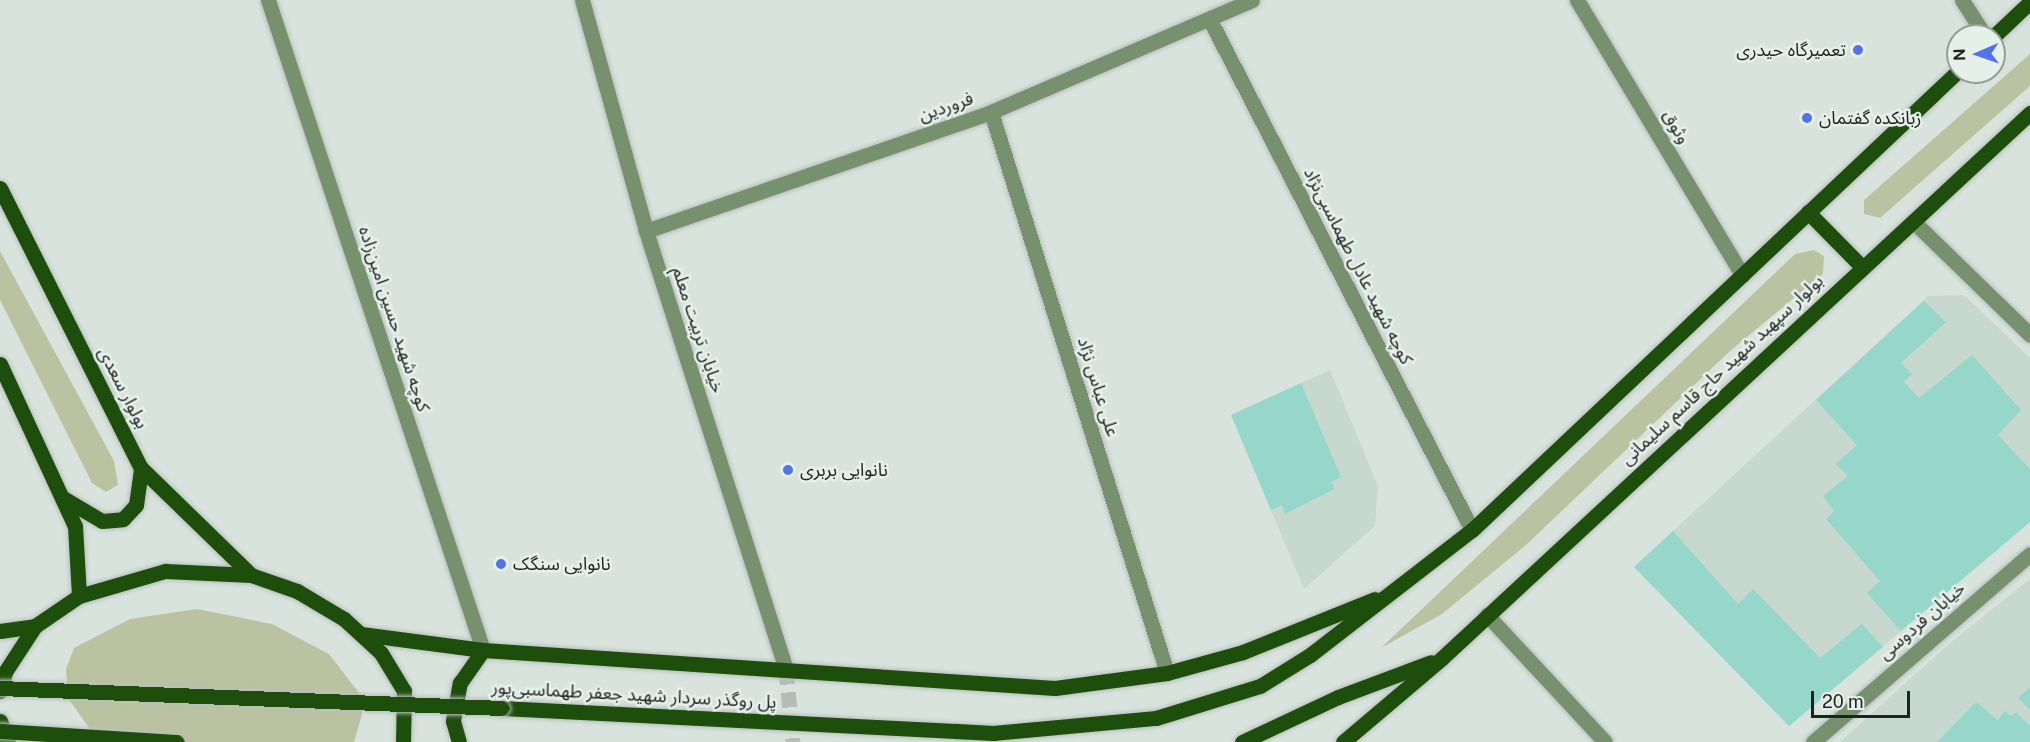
<!DOCTYPE html>
<html>
<head>
<meta charset="utf-8">
<style>
  body { margin:0 }
  #map { position:relative; width:2030px; height:742px; overflow:hidden; background:#d9e3dd; font-family:"Public Sans","Noto Sans Arabic",sans-serif }
  div>[style] { position:absolute }
  .built>* { inset:0; background:#c7d8ce }
  .green>* { inset:0; background:#bbc2a1 }
  .building>* { inset:0; background:#97d6cb }
  .major-tunnel>* { height:15px; margin-top:-7.5px; transform-origin:0; background:repeating-linear-gradient(90deg,#b4bcb7 0 15px,transparent 0 23px) }
  .roads { filter:drop-shadow(0 0 2px #b7c0bb) drop-shadow(0 0 2px #b7c0bb) }
  .minor>* { height:15px; margin:-7.5px; padding:0 7.5px; transform-origin:7.5px; border-radius:7.5px; background:#77916f }
  .major>* { height:15px; margin:-7.5px; padding:0 7.5px; transform-origin:7.5px; border-radius:7.5px; background:#1e4e0c }
  .bridges { filter:drop-shadow(0 0 2px #b7c0bb) drop-shadow(0 0 2px #b7c0bb) }
  .major-bridge>* { height:15px; margin:-7.5px; padding:0 7.5px; transform-origin:7.5px; border-radius:7.5px; background:#1e4e0c }
  .dots>* { width:16px; height:16px; translate:-50% -50%; box-sizing:border-box; border:3px solid #e6f0ea; border-radius:50% }
  span { translate:-50% -50%; white-space:nowrap; text-align:center; line-height:1.15; -webkit-text-stroke:5px #e6f0ea; paint-order:stroke }
  .poi-label { font-size:18px; color:#1e2220 }
  .right { translate:-100% -50%; text-align:right }
  .left { translate:0 -50%; text-align:left }
  .street-label { font-size:18px; color:#1e2220 }
  .north { position:absolute; left:1946px; top:24px; width:60px; height:60px; box-sizing:border-box; background:#e6f0ea; border:2px solid #969e99; border-radius:50%; rotate:268deg; font-size:16px; font-weight:700; line-height:24px; text-align:center; color:#1e2220 }
  .north::after { content:''; display:block; margin:auto; width:21px; height:27px; background:#5573e8; clip-path:polygon(50% 0,100% 100%,50% 72%,0 100%) }
  .scale { position:absolute; left:1811px; top:691px; width:99px; height:27px; box-sizing:border-box; border:3px solid #1e2220; border-top:0; padding-left:8px; font-size:18px; line-height:21px; white-space:nowrap; color:#1e2220; -webkit-text-stroke:4px #e6f0ea; paint-order:stroke }
</style>
</head>
<body>
<div id="map">
  <div class="built">
    <i style="clip-path:polygon(1964px 295px,2030px 358px,2030px 522px,1789px 726px,1634px 567px,1928px 296px)"></i>
    <i style="clip-path:polygon(1330px 370px,1378px 486px,1375px 526px,1304px 589px,1231px 415px)"></i>
    <i style="clip-path:polygon(2030px 579px,2030px 742px,1840px 742px,1950px 643px)"></i>
  </div>
  <div class="green">
    <i style="clip-path:polygon(2030px 54px,2030px 86px,1880px 218px,1864px 214px,1864px 200px)"></i>
    <i style="clip-path:polygon(1814px 250px,1824px 256px,1823px 274px,1730px 351px,1526px 545px,1442px 614px,1381px 648px,1795px 254px)"></i>
    <i style="clip-path:polygon(0 251px,114px 461px,118px 485px,106px 492px,92px 483px,0 300px)"></i>
    <i style="clip-path:polygon(197px 609px,272px 624px,329px 654px,359px 693px,362px 714px,354px 742px,99px 742px,68px 698px,66px 669px,74px 648px,130px 619px)"></i>
  </div>
  <div class="building">
    <i style="clip-path:polygon(1924px 301px,1946px 322px,1901px 363px,1912px 374px,1904px 382px,1919px 398px,1972px 355px,2021px 410px,1998px 435px,2030px 469px,2030px 522px,1901px 631px,1867px 593px,1880px 581px,1826px 519px,1834px 511px,1823px 496px,1848px 476px,1836px 464px,1857px 445px,1816px 400px)"></i>
    <i style="clip-path:polygon(1301px 383px,1341px 477px,1331px 482px,1335px 489px,1285px 514px,1282px 505px,1271px 510px,1231px 415px)"></i>
    <i style="clip-path:polygon(1673px 531px,1738px 604px,1753px 589px,1820px 658px,1862px 624px,1883px 647px,1789px 726px,1634px 567px)"></i>
    <i style="clip-path:polygon(2030px 687px,2030px 710px,2018px 698px)"></i>
    <i style="clip-path:polygon(1976px 702px,1998px 720px,2005px 711px,2011px 716px,2016px 712px,2030px 726px,2030px 742px,1937px 742px)"></i>
  </div>
  <div class="major-tunnel">
    <i style="left:786px;top:669px;width:73px;rotate:84.5deg"></i>
  </div>
  <div class="roads">
    <div class="minor">
      <i style="left:268px;top:0;width:685px;rotate:71.7deg"></i>
      <i style="left:582px;top:0;width:240px;rotate:74.5deg"></i>
      <i style="left:646px;top:231px;width:460px;rotate:72.3deg"></i>
      <i style="left:1577px;top:0;width:321px;rotate:59deg"></i>
      <i style="left:1962px;top:0;width:43px;rotate:57.4deg"></i>
      <i style="left:1210px;top:20px;width:573px;rotate:62.81deg"></i>
      <i style="left:991px;top:112px;width:588px;rotate:72.58deg"></i>
      <i style="left:1914px;top:222px;width:162px;rotate:44.2deg"></i>
      <i style="left:646px;top:231px;width:365px;rotate:-19deg"></i>
      <i style="left:991px;top:112px;width:284px;rotate:-23.2deg"></i>
      <i style="left:1487px;top:615px;width:173px;rotate:47.1deg"></i>
      <i style="left:1813px;top:742px;width:287px;rotate:-40.9deg"></i>
    </div>
    <div class="major">
      <i style="left:1994px;top:36px;width:50px;rotate:-43.4deg"></i>
      <i style="left:0;top:188px;width:313px;rotate:63.3deg"></i>
      <i style="left:141px;top:468px;width:153px;rotate:44.2deg"></i>
      <i style="left:1808px;top:212px;width:77px;rotate:45.5deg"></i>
      <i style="left:0;top:364px;width:179px;rotate:65.2deg"></i>
      <i style="left:75px;top:526px;width:70px;rotate:86.7deg"></i>
      <i style="left:63px;top:498px;width:45px;rotate:30.5deg"></i>
      <i style="left:102px;top:521px;width:21px;rotate:-5deg"></i>
      <i style="left:123px;top:519px;width:19px;rotate:-47deg"></i>
      <i style="left:136px;top:505px;width:37px;rotate:-82deg"></i>
      <i style="left:0;top:631px;width:35px;rotate:-8deg"></i>
      <i style="left:361px;top:634px;width:123px;rotate:7.5deg"></i>
      <i style="left:483px;top:650px;width:573px;rotate:3.8deg"></i>
      <i style="left:1055px;top:688px;width:113px;rotate:-7.6deg"></i>
      <i style="left:1167px;top:673px;width:79px;rotate:-15.4deg"></i>
      <i style="left:1243px;top:652px;width:142px;rotate:-21.9deg"></i>
      <i style="left:0;top:691px;width:20px;rotate:-75deg"></i>
      <i style="left:5px;top:672px;width:55px;rotate:-56.9deg"></i>
      <i style="left:35px;top:626px;width:53px;rotate:-34.3deg"></i>
      <i style="left:79px;top:596px;width:90px;rotate:-16.2deg"></i>
      <i style="left:165px;top:571px;width:86px;rotate:2.7deg"></i>
      <i style="left:251px;top:575px;width:49px;rotate:19.2deg"></i>
      <i style="left:297px;top:591px;width:55px;rotate:30.8deg"></i>
      <i style="left:344px;top:619px;width:50px;rotate:42.6deg"></i>
      <i style="left:381px;top:653px;width:44px;rotate:58.8deg"></i>
      <i style="left:404px;top:691px;width:51px;rotate:91.1deg"></i>
      <i style="left:502px;top:708px;width:492px;rotate:2.9deg"></i>
      <i style="left:993px;top:733px;width:164px;rotate:-5.3deg"></i>
      <i style="left:1156px;top:718px;width:109px;rotate:-17.1deg"></i>
      <i style="left:1260px;top:686px;width:59px;rotate:-31.8deg"></i>
      <i style="left:1310px;top:655px;width:205px;rotate:-37.7deg"></i>
      <i style="left:1472px;top:530px;width:668px;rotate:-43.36deg"></i>
      <i style="left:0;top:721px;width:22px;rotate:69deg"></i>
      <i style="left:459px;top:742px;width:22px;rotate:-106deg"></i>
      <i style="left:453px;top:721px;width:39px;rotate:-80deg"></i>
      <i style="left:460px;top:683px;width:40px;rotate:-55.1deg"></i>
      <i style="left:1242px;top:742px;width:106px;rotate:-25.1deg"></i>
      <i style="left:1338px;top:697px;width:99px;rotate:-20.6deg"></i>
      <i style="left:1343px;top:742px;width:130px;rotate:-40.3deg"></i>
      <i style="left:1442px;top:658px;width:802px;rotate:-42.83deg"></i>
    </div>
  </div>
  <div class="bridges">
    <div class="major-bridge">
      <i style="left:0;top:688px;width:502px;rotate:2.28deg"></i>
      <i style="left:0;top:731px;width:177px;rotate:3.6deg"></i>
    </div>
  </div>
  <div class="dots">
    <i style="left:1858px;top:50px;background:#5573e8"></i>
    <i style="left:1807px;top:118px;background:#5573e8"></i>
    <i style="left:788px;top:470px;background:#5573e8"></i>
    <i style="left:501px;top:564px;background:#5573e8"></i>
  </div>
  <div class="poi-label">
    <span class="right" style="left:1846px;top:50px">تعمیرگاه حیدری</span>
    <span class="left" style="left:1819px;top:118px">زبانکده گفتمان</span>
    <span class="left" style="left:800px;top:470px">نانوایی بربری</span>
    <span class="left" style="left:513px;top:564px">نانوایی سنگک</span>
  </div>
  <div class="street-label">
    <span style="left:946px;top:107px;rotate:-19deg">فروردین</span>
    <span style="left:1676px;top:127px;rotate:59deg">وثوق</span>
    <span style="left:1358px;top:266px;rotate:63deg">کوچه شهید عادل طهماسبی‌نژاد</span>
    <span style="left:394px;top:319px;rotate:72deg">کوچه شهید حسین امین‌زاده</span>
    <span style="left:698px;top:330px;rotate:72deg">خیابان تربیت معلم</span>
    <span style="left:1722px;top:370px;rotate:-43deg">بولوار سپهبد شهید حاج قاسم سلیمانی</span>
    <span style="left:1098px;top:387px;rotate:73deg">علی عباس نژاد</span>
    <span style="left:123px;top:388px;rotate:63deg">بولوار سعدی</span>
    <span style="left:1922px;top:621px;rotate:-41deg">خیابان فردوسی</span>
    <span style="left:634px;top:695px;rotate:3deg">پل روگذر سردار شهید جعفر طهماسبی‌پور</span>
  </div>
  <div class="north">N</div>
  <div class="scale">20 m</div>
</div>
</body>
</html>
